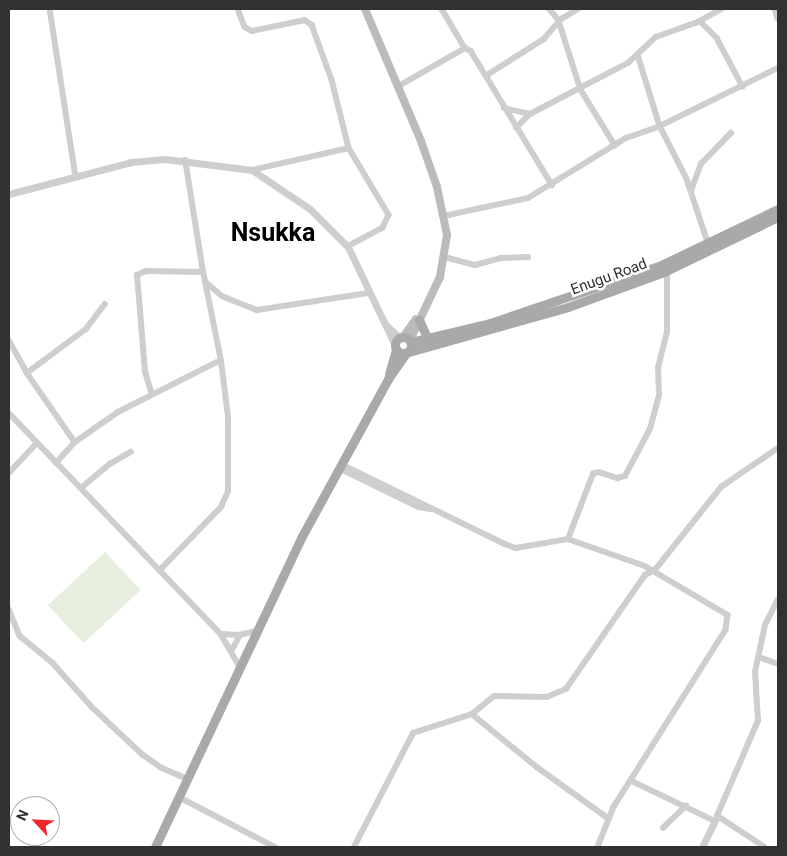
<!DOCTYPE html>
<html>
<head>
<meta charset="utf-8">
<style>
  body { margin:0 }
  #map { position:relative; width:787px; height:856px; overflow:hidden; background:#fff; font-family:Roboto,sans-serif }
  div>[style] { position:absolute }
  .green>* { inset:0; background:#e6eede; transform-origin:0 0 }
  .minor>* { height:5.5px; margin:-2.75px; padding:0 2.75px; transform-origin:2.75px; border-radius:2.75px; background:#cecece }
  .tertiary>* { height:7px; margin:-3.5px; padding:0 3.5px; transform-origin:3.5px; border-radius:3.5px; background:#cecece }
  .secondary>* { height:8px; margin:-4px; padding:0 4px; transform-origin:4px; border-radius:4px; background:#bbb }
  .primary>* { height:9px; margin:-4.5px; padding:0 4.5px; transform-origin:4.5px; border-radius:4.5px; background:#a9a9a9 }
  .primary>.ring { margin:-4.5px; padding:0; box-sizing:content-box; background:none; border:9px solid #a9a9a9; border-radius:50% }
  span { translate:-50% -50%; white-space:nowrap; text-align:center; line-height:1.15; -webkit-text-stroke:5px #fff; paint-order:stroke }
  .street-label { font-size:15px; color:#313131 }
  .town-label { font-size:25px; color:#000; font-weight:700 }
  .frame { position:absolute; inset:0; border:10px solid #313131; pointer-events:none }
  .north { position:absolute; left:10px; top:796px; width:50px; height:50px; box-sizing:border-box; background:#fff; border:1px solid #adadad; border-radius:50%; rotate:295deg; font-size:14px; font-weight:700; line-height:20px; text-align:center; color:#313131 }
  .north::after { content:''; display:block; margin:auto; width:18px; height:22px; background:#f2282f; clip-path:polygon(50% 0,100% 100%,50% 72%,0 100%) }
</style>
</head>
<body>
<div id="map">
  <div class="green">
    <i style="left:105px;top:552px;width:52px;height:78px;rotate:47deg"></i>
  </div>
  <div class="minor">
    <i style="left:50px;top:9px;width:170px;rotate:81.2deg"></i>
    <i style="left:238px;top:9px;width:19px;rotate:69deg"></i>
    <i style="left:245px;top:27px;width:8px;rotate:30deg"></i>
    <i style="left:252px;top:31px;width:54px;rotate:-11.7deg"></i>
    <i style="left:305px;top:20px;width:9px;rotate:36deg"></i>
    <i style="left:312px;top:25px;width:59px;rotate:70deg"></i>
    <i style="left:332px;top:80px;width:70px;rotate:76deg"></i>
    <i style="left:349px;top:148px;width:78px;rotate:59.2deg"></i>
    <i style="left:389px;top:215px;width:14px;rotate:115deg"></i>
    <i style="left:383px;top:228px;width:40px;rotate:152deg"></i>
    <i style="left:442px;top:9px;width:45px;rotate:59.5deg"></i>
    <i style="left:579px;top:9px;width:23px;rotate:149deg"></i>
    <i style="left:559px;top:21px;width:72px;rotate:72.3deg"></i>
    <i style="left:581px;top:90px;width:65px;rotate:58.3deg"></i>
    <i style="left:775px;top:9px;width:10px;rotate:73deg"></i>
    <i style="left:700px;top:21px;width:24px;rotate:45deg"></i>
    <i style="left:717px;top:38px;width:55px;rotate:62deg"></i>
    <i style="left:638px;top:55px;width:74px;rotate:72.8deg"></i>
    <i style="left:660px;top:126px;width:59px;rotate:63deg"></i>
    <i style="left:687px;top:179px;width:66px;rotate:71.6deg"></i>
    <i style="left:487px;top:75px;width:67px;rotate:-32.3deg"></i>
    <i style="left:544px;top:39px;width:23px;rotate:-50deg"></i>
    <i style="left:559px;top:21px;width:16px;rotate:-130deg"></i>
    <i style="left:399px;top:86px;width:76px;rotate:-29.9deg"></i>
    <i style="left:465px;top:48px;width:7px;rotate:27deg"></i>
    <i style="left:471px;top:51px;width:157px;rotate:58.8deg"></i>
    <i style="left:504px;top:108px;width:27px;rotate:13deg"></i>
    <i style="left:516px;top:128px;width:20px;rotate:-45deg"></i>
    <i style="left:530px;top:114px;width:110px;rotate:-27.5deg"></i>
    <i style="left:628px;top:63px;width:38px;rotate:-43deg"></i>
    <i style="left:656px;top:37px;width:45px;rotate:-19.7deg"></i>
    <i style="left:698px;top:22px;width:26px;rotate:-29deg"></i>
    <i style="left:252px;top:170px;width:99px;rotate:-12.8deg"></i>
    <i style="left:691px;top:191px;width:29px;rotate:-70deg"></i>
    <i style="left:701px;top:164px;width:43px;rotate:-45.9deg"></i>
    <i style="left:444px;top:216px;width:86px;rotate:-12.1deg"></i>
    <i style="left:528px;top:198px;width:115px;rotate:-31.5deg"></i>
    <i style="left:626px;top:138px;width:36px;rotate:-19deg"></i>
    <i style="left:660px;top:126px;width:131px;rotate:-26.2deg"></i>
    <i style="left:445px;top:257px;width:31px;rotate:15deg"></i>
    <i style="left:475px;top:265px;width:27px;rotate:-15deg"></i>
    <i style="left:501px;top:258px;width:27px;rotate:-2deg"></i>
    <i style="left:206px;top:282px;width:21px;rotate:41deg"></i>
    <i style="left:222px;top:296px;width:38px;rotate:22deg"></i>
    <i style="left:257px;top:310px;width:112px;rotate:-8.7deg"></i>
    <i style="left:9px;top:340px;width:38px;rotate:61deg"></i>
    <i style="left:27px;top:373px;width:84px;rotate:55.2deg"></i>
    <i style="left:27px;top:373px;width:74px;rotate:-36.7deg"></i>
    <i style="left:86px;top:329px;width:31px;rotate:-53deg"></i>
    <i style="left:152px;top:395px;width:24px;rotate:-107deg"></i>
    <i style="left:145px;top:372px;width:97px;rotate:-94.7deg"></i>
    <i style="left:137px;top:275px;width:10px;rotate:-24deg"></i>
    <i style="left:146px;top:271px;width:57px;rotate:1deg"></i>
    <i style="left:9px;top:413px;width:306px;rotate:46.2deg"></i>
    <i style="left:221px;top:634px;width:38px;rotate:60deg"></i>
    <i style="left:56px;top:463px;width:28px;rotate:-48deg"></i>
    <i style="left:75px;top:442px;width:52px;rotate:-34.9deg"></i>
    <i style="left:118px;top:412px;width:115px;rotate:-26.8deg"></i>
    <i style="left:341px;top:464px;width:182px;rotate:26deg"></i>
    <i style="left:505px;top:544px;width:12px;rotate:20deg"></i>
    <i style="left:516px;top:548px;width:53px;rotate:-9.8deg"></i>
    <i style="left:568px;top:539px;width:82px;rotate:19.3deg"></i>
    <i style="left:645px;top:566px;width:96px;rotate:30.6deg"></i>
    <i style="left:728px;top:615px;width:15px;rotate:98deg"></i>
    <i style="left:726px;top:630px;width:209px;rotate:122.3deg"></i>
    <i style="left:614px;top:807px;width:43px;rotate:111.8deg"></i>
    <i style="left:339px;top:468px;width:89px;rotate:26deg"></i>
    <i style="left:419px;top:507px;width:12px;rotate:9deg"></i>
    <i style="left:9px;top:473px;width:40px;rotate:-47deg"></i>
    <i style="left:81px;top:488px;width:38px;rotate:-40deg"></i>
    <i style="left:110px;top:464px;width:24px;rotate:-30deg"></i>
    <i style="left:568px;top:539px;width:70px;rotate:-69deg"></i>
    <i style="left:593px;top:474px;width:6px;rotate:-18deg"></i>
    <i style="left:599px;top:472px;width:20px;rotate:18deg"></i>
    <i style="left:618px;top:478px;width:7px;rotate:-16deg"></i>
    <i style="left:625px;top:476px;width:53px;rotate:-62deg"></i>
    <i style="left:650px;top:429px;width:35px;rotate:-75deg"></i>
    <i style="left:659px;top:395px;width:27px;rotate:-92deg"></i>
    <i style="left:658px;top:368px;width:37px;rotate:-76deg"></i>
    <i style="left:667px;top:332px;width:61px;rotate:-90deg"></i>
    <i style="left:160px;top:570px;width:88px;rotate:-45.9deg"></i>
    <i style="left:221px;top:507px;width:17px;rotate:-66deg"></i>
    <i style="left:228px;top:491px;width:74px;rotate:-90deg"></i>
    <i style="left:228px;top:417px;width:56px;rotate:-97.1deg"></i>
    <i style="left:221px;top:361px;width:91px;rotate:-101.4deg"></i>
    <i style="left:203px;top:272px;width:113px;rotate:-99.1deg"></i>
    <i style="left:9px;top:609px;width:29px;rotate:68deg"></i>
    <i style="left:20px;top:636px;width:43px;rotate:39.3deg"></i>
    <i style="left:53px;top:663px;width:59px;rotate:48.4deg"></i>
    <i style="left:92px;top:707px;width:69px;rotate:43.2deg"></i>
    <i style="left:142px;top:754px;width:24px;rotate:35deg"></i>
    <i style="left:162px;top:768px;width:28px;rotate:23deg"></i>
    <i style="left:221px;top:634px;width:19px;rotate:3deg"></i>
    <i style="left:240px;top:635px;width:16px;rotate:-14deg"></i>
    <i style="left:232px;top:650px;width:17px;rotate:-62deg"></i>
    <i style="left:759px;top:657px;width:20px;rotate:20deg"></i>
    <i style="left:472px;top:714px;width:84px;rotate:39.2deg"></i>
    <i style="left:537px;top:767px;width:87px;rotate:35.7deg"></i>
    <i style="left:632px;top:781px;width:92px;rotate:25.7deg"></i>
    <i style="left:179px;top:797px;width:108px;rotate:27.5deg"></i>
    <i style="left:663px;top:828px;width:32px;rotate:-44deg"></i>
    <i style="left:354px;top:847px;width:128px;rotate:-62.6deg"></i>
    <i style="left:413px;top:733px;width:62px;rotate:-17.9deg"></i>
    <i style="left:472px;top:714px;width:28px;rotate:-39deg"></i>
    <i style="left:494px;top:696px;width:53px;rotate:1.1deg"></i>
    <i style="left:547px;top:697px;width:21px;rotate:-23deg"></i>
    <i style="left:566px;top:689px;width:139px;rotate:-55.3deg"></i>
    <i style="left:645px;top:575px;width:11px;rotate:-27deg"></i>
    <i style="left:655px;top:570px;width:106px;rotate:-51.5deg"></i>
    <i style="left:721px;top:487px;width:69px;rotate:-34.4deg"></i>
    <i style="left:764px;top:847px;width:56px;rotate:-146.6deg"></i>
    <i style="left:717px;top:816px;width:103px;rotate:-66.7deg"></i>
    <i style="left:758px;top:721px;width:49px;rotate:-93.5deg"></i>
    <i style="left:755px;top:672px;width:48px;rotate:-78deg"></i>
    <i style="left:765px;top:625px;width:28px;rotate:-63deg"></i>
  </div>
  <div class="tertiary">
    <i style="left:9px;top:194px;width:126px;rotate:-14.7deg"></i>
    <i style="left:131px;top:162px;width:34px;rotate:-5deg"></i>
    <i style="left:165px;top:159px;width:88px;rotate:7.2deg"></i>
    <i style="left:252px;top:170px;width:70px;rotate:33.9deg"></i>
    <i style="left:310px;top:209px;width:54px;rotate:45deg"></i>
    <i style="left:348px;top:247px;width:109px;rotate:64.4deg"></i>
    <i style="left:386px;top:325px;width:19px;rotate:43deg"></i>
    <i style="left:702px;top:847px;width:34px;rotate:-64deg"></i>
  </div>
  <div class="secondary">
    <i style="left:365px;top:9px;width:143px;rotate:67deg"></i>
    <i style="left:421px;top:141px;width:49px;rotate:70.8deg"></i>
    <i style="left:437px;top:187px;width:49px;rotate:78.2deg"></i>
    <i style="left:447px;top:235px;width:43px;rotate:99.5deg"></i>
    <i style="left:440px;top:277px;width:70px;rotate:115.5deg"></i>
    <i style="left:403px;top:337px;width:22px;rotate:-54deg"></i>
  </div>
  <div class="primary">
    <i style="left:419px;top:320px;width:21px;rotate:65deg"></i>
    <i class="ring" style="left:395px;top:337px;width:7px;height:7px"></i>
    <i style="left:411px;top:342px;width:81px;rotate:-13.5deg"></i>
    <i style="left:490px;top:323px;width:181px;rotate:-18.7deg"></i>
    <i style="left:661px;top:265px;width:130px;rotate:-25.6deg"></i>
    <i style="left:409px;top:352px;width:165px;rotate:-15.8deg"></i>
    <i style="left:568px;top:307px;width:102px;rotate:-20deg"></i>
    <i style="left:664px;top:272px;width:127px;rotate:-25.8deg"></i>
    <i style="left:389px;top:374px;width:26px;rotate:-74deg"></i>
    <i style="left:155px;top:847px;width:342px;rotate:-64.7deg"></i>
    <i style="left:301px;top:538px;width:181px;rotate:-61.3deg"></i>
    <i style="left:388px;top:379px;width:32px;rotate:-55deg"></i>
  </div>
  <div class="street-label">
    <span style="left:609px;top:277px;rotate:-20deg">Enugu Road</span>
  </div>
  <div class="town-label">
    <span style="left:273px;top:233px">Nsukka</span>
  </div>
  <div class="frame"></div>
  <div class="north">N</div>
</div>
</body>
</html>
